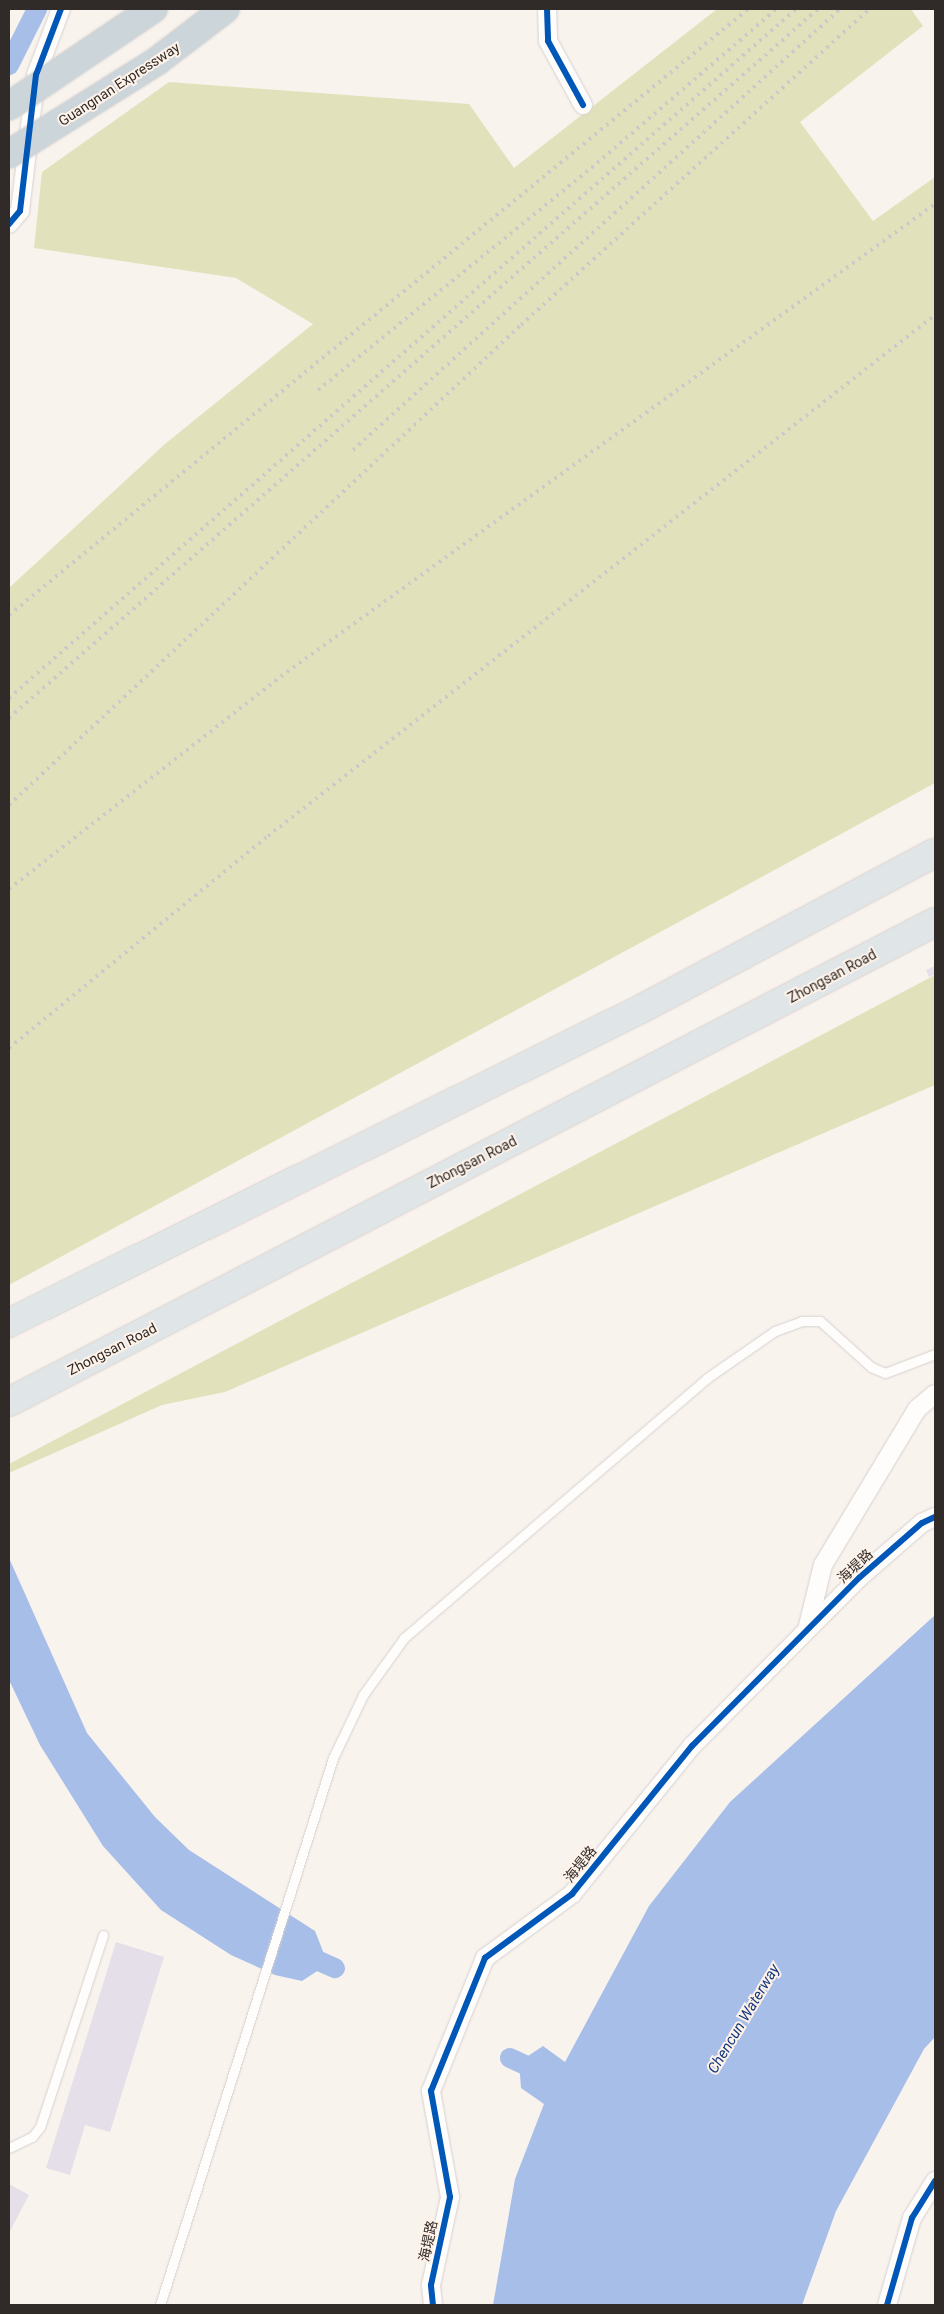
<!DOCTYPE html>
<html>
<head>
<meta charset="utf-8">
<style>
  body { margin:0 }
  #map { position:relative; width:944px; height:2314px; overflow:hidden; background:#f9f3ee; font-family:Roboto,"Noto Sans SC",sans-serif }
  div>[style] { position:absolute }
  .green>* { inset:0; background:#e1e2bb }
  .water>* { inset:0; background:#a7bee9 }
  .canal>* { height:20px; margin:-10px; padding:0 10px; transform-origin:10px; border-radius:10px; background:#a7bee9 }
  .building>* { inset:0; background:#e4dfe8 }
  .roads { filter:drop-shadow(0 0 1px #d6d1ce) drop-shadow(0 0 1px #d6d1ce) }
  .lane>* { height:9px; margin:-4.5px; padding:0 4.5px; transform-origin:4.5px; border-radius:4.5px; background:#fefdfc }
  .street>* { height:18px; margin:-9px; padding:0 9px; transform-origin:9px; border-radius:9px; background:#fefdfc }
  .primary>* { height:28px; margin:-14px; padding:0 14px; transform-origin:14px; border-radius:14px; background:#e0e5e7 }
  .rail>* { height:4px; margin-top:-2px; transform-origin:0; background:repeating-linear-gradient(90deg,#cbc9c9 0 2.5px,transparent 0 7.5px) }
  .bridges { filter:drop-shadow(0 0 1px #d3d1ce) drop-shadow(0 0 1px #d3d1ce) }
  .highway-bridge>* { height:28px; margin:-14px; padding:0 14px; transform-origin:14px; border-radius:14px; background:#ccd5da }
  .cycleway>* { height:6px; margin:-3px; padding:0 3px; transform-origin:3px; border-radius:3px; background:#0057b8 }
  span { translate:-50% -50%; white-space:nowrap; text-align:center; line-height:1.15; -webkit-text-stroke:4px #fef2e9; paint-order:stroke }
  .street-label { font-size:14px; color:#302b28 }
  .water-label { font-size:15px; color:#113780; font-style:italic }
  .frame { position:absolute; inset:0; border:10px solid #302b28; pointer-events:none }
</style>
</head>
<body>
<div id="map">
  <div class="green">
    <i style="clip-path:polygon(717px 9px,911px 9px,923px 26px,800px 122px,873px 221px,935px 177px,935px 783px,9px 1285px,9px 588px,165px 444px,313px 324px,236px 278px,34px 248px,42px 172px,169px 82px,469px 104px,514px 168px)"></i>
    <i style="clip-path:polygon(935px 975px,935px 1085px,225px 1392px,162px 1405px,9px 1473px,9px 1464px)"></i>
  </div>
  <div class="water">
    <i style="clip-path:polygon(9px 1558px,87px 1733px,155px 1817px,189px 1850px,315px 1931px,328px 1964px,302px 1981px,275px 1975px,231px 1955px,161px 1910px,103px 1846px,40px 1745px,9px 1680px)"></i>
    <i style="clip-path:polygon(935px 1615px,935px 2037px,924px 2049px,836px 2211px,802px 2305px,493px 2305px,515px 2179px,544px 2104px,521px 2088px,519px 2062px,543px 2046px,565px 2062px,649px 1906px,730px 1802px)"></i>
  </div>
  <div class="canal">
    <i style="left:9px;top:65px;width:63px;rotate:-63.4deg"></i>
    <i style="left:303px;top:1954px;width:35px;rotate:24deg"></i>
    <i style="left:510px;top:2058px;width:38px;rotate:25deg"></i>
  </div>
  <div class="building">
    <i style="clip-path:polygon(935px 966px,935px 974px,929px 977px,926px 970px)"></i>
    <i style="clip-path:polygon(116px 1942px,164px 1957px,110px 2132px,85px 2125px,70px 2175px,46px 2168px)"></i>
    <i style="clip-path:polygon(9px 2184px,29px 2195px,9px 2233px)"></i>
  </div>
  <div class="roads">
    <div class="lane">
      <i style="left:9px;top:2148px;width:25px;rotate:-26deg"></i>
      <i style="left:32px;top:2137px;width:13px;rotate:-51deg"></i>
      <i style="left:40px;top:2127px;width:202px;rotate:-71.8deg"></i>
      <i style="left:160px;top:2305px;width:574px;rotate:-72.45deg"></i>
      <i style="left:333px;top:1758px;width:70px;rotate:-64.5deg"></i>
      <i style="left:363px;top:1695px;width:70px;rotate:-54.3deg"></i>
      <i style="left:404px;top:1638px;width:399px;rotate:-40.6deg"></i>
      <i style="left:707px;top:1378px;width:83px;rotate:-34.7deg"></i>
      <i style="left:775px;top:1331px;width:29px;rotate:-20deg"></i>
      <i style="left:802px;top:1321px;width:18px"></i>
      <i style="left:820px;top:1321px;width:69px;rotate:42deg"></i>
      <i style="left:871px;top:1367px;width:15px;rotate:23deg"></i>
      <i style="left:885px;top:1373px;width:53px;rotate:-20.8deg"></i>
    </div>
    <div class="street">
      <i style="left:547px;top:9px;width:32px;rotate:88deg"></i>
      <i style="left:548px;top:41px;width:73px;rotate:61.3deg"></i>
      <i style="left:9px;top:224px;width:17px;rotate:-50deg"></i>
      <i style="left:20px;top:211px;width:137px;rotate:-83.3deg"></i>
      <i style="left:36px;top:75px;width:71px;rotate:-69.3deg"></i>
      <i style="left:807px;top:1630px;width:67px;rotate:-76.2deg"></i>
      <i style="left:823px;top:1565px;width:182px;rotate:-58.9deg"></i>
      <i style="left:917px;top:1409px;width:23px;rotate:-40deg"></i>
      <i style="left:433px;top:2305px;width:20px;rotate:-96deg"></i>
      <i style="left:431px;top:2285px;width:90px;rotate:-77.8deg"></i>
      <i style="left:450px;top:2197px;width:108px;rotate:-100.2deg"></i>
      <i style="left:431px;top:2091px;width:144px;rotate:-67.9deg"></i>
      <i style="left:485px;top:1958px;width:108px;rotate:-36.3deg"></i>
      <i style="left:572px;top:1894px;width:191px;rotate:-51deg"></i>
      <i style="left:692px;top:1746px;width:238px;rotate:-45.2deg"></i>
      <i style="left:860px;top:1577px;width:82px;rotate:-41.1deg"></i>
      <i style="left:922px;top:1523px;width:14px;rotate:-25deg"></i>
      <i style="left:887px;top:2305px;width:91px;rotate:-74deg"></i>
      <i style="left:912px;top:2218px;width:44px;rotate:-58.1deg"></i>
    </div>
    <div class="primary">
      <i style="left:9px;top:1323px;width:706px;rotate:-26.42deg"></i>
      <i style="left:641px;top:1009px;width:333px;rotate:-28deg"></i>
      <i style="left:9px;top:1402px;width:1043px;rotate:-27.4deg"></i>
    </div>
  </div>
  <div class="rail">
    <i style="left:318px;top:390px;width:367px;rotate:-39.1deg"></i>
    <i style="left:603px;top:158px;width:228px;rotate:-40.7deg"></i>
    <i style="left:353px;top:450px;width:657px;rotate:-42.16deg"></i>
    <i style="left:9px;top:615px;width:956px;rotate:-39.35deg"></i>
    <i style="left:9px;top:698px;width:1046px;rotate:-41.2deg"></i>
    <i style="left:9px;top:718px;width:1076px;rotate:-41.23deg"></i>
    <i style="left:9px;top:805px;width:702px;rotate:-43.15deg"></i>
    <i style="left:521px;top:325px;width:471px;rotate:-42.2deg"></i>
    <i style="left:9px;top:889px;width:353px;rotate:-38deg"></i>
    <i style="left:287px;top:672px;width:799px;rotate:-35.84deg"></i>
    <i style="left:9px;top:1048px;width:335px;rotate:-39.3deg"></i>
    <i style="left:268px;top:836px;width:846px;rotate:-37.99deg"></i>
  </div>
  <div class="bridges">
    <div class="highway-bridge">
      <i style="left:9px;top:106px;width:174px;rotate:-34deg"></i>
      <i style="left:9px;top:154px;width:175px;rotate:-32.1deg"></i>
      <i style="left:157px;top:61px;width:86px;rotate:-37.4deg"></i>
    </div>
  </div>
  <div class="cycleway">
    <i style="left:547px;top:9px;width:32px;rotate:88deg"></i>
    <i style="left:548px;top:41px;width:73px;rotate:61.3deg"></i>
    <i style="left:9px;top:224px;width:17px;rotate:-50deg"></i>
    <i style="left:20px;top:211px;width:137px;rotate:-83.3deg"></i>
    <i style="left:36px;top:75px;width:71px;rotate:-69.3deg"></i>
    <i style="left:433px;top:2305px;width:20px;rotate:-96deg"></i>
    <i style="left:431px;top:2285px;width:90px;rotate:-77.8deg"></i>
    <i style="left:450px;top:2197px;width:108px;rotate:-100.2deg"></i>
    <i style="left:431px;top:2091px;width:144px;rotate:-67.9deg"></i>
    <i style="left:485px;top:1958px;width:108px;rotate:-36.3deg"></i>
    <i style="left:572px;top:1894px;width:191px;rotate:-51deg"></i>
    <i style="left:692px;top:1746px;width:238px;rotate:-45.2deg"></i>
    <i style="left:860px;top:1577px;width:82px;rotate:-41.1deg"></i>
    <i style="left:922px;top:1523px;width:14px;rotate:-25deg"></i>
    <i style="left:887px;top:2305px;width:91px;rotate:-74deg"></i>
    <i style="left:912px;top:2218px;width:44px;rotate:-58.1deg"></i>
  </div>
  <div class="street-label">
    <span style="left:119px;top:84px;rotate:-33deg">Guangnan Expressway</span>
    <span style="left:832px;top:976px;rotate:-28deg">Zhongsan Road</span>
    <span style="left:472px;top:1162px;rotate:-27deg">Zhongsan Road</span>
    <span style="left:112px;top:1349px;rotate:-27deg">Zhongsan Road</span>
    <span style="left:855px;top:1566px;rotate:-43deg">海堤路</span>
    <span style="left:580px;top:1864px;rotate:-51deg">海堤路</span>
    <span style="left:428px;top:2241px;rotate:-78deg">海堤路</span>
  </div>
  <div class="water-label">
    <span style="left:744px;top:2019px;rotate:-59deg">Chencun Waterway</span>
  </div>
  <div class="frame"></div>
</div>
</body>
</html>
